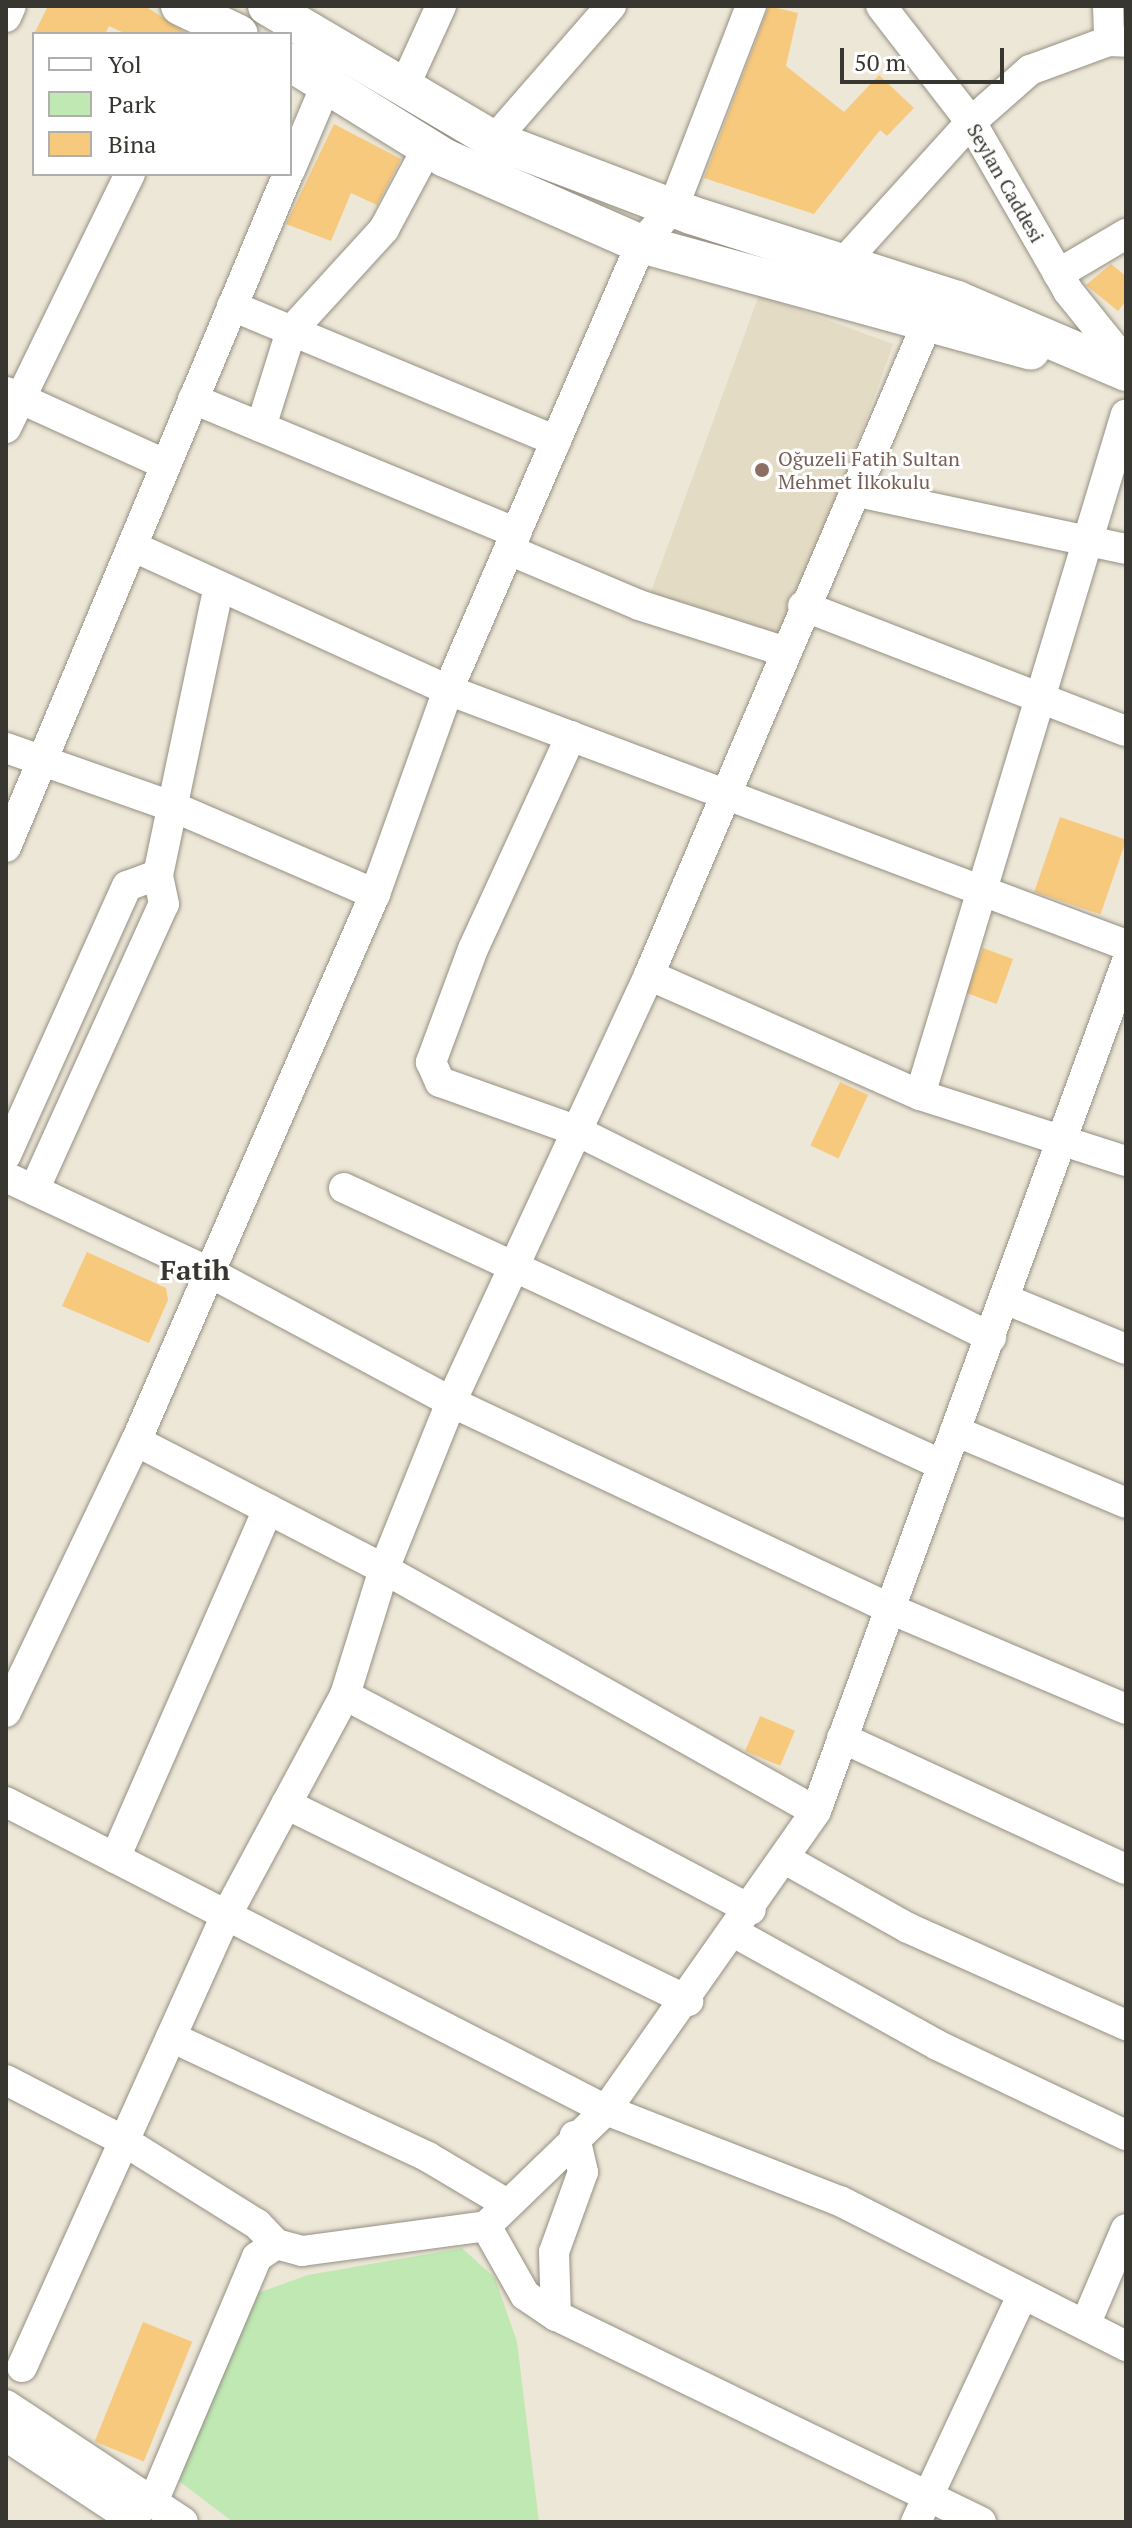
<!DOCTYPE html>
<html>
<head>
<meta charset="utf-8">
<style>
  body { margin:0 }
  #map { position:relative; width:1132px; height:2528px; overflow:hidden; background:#ede7d8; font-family:"PT Serif",serif }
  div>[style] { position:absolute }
  .built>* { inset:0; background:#e4dbc5; transform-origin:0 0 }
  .green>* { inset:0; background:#bfe8b3 }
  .building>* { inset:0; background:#f7c97d; transform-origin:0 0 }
  .roads { filter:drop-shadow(0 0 2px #959082) drop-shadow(0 0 2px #959082) }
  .minor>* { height:30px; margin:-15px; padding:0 15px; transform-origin:15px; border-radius:15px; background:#fff }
  .major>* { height:38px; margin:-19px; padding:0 19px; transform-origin:19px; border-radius:19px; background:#fff }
  .dots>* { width:22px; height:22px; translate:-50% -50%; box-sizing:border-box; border:4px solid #fff; border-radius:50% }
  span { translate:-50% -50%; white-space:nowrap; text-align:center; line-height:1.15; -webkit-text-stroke:6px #fff; paint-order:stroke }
  .street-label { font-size:20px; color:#383630 }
  .education-label { font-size:20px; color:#785e54 }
  .left { translate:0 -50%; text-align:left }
  .district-label { font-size:28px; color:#383630; font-weight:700 }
  .frame { position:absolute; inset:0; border:8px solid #383630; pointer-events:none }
  .legend { position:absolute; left:32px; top:32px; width:260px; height:144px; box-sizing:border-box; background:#fff; border:2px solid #afafac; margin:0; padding:10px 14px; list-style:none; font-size:24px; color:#383630 }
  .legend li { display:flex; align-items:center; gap:16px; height:40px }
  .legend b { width:40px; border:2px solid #afafac }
  .scale { position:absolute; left:840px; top:48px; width:164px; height:36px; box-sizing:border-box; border:4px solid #383630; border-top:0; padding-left:10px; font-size:24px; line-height:28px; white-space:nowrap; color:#383630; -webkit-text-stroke:6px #fff; paint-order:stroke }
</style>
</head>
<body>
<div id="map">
  <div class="built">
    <i style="left:759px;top:295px;width:143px;height:326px;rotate:20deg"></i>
  </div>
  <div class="green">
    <i style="clip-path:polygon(462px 2248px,495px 2278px,517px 2342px,539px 2522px,233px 2522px,175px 2478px,255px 2294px,308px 2275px)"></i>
  </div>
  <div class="building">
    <i style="clip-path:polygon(48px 6px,145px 6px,188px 34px,126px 34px,109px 26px,105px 34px,34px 34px)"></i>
    <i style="clip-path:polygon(769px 6px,798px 13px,786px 66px,844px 112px,879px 75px,914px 108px,887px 136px,880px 130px,814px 214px,704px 178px)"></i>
    <i style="clip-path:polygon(334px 124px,401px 159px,377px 205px,351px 193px,331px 241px,286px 224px)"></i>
    <i style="clip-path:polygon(1111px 264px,1126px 276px,1126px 301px,1118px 311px,1086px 285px)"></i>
    <i style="left:1060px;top:817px;width:70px;height:79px;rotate:19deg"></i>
    <i style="left:983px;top:948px;width:32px;height:48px;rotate:20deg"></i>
    <i style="left:840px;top:1082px;width:31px;height:70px;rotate:25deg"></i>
    <i style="clip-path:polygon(87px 1252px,166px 1288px,168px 1300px,149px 1343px,62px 1306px)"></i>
    <i style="left:760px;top:1716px;width:38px;height:38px;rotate:23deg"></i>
    <i style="left:143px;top:2322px;width:53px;height:129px;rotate:22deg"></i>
  </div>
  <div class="roads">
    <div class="minor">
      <i style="left:881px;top:6px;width:147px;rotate:52.2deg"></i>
      <i style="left:971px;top:122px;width:195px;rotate:60.1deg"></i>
      <i style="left:1068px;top:291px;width:92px;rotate:51.1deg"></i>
      <i style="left:1108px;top:6px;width:35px;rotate:88deg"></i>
      <i style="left:6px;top:17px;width:12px;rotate:-66deg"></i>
      <i style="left:404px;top:87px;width:89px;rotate:-65.4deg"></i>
      <i style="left:494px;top:140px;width:178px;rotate:-48.9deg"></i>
      <i style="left:290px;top:170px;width:95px;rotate:-67deg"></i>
      <i style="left:843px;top:263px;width:190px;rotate:-47.8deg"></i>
      <i style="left:971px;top:122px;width:79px;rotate:-41.4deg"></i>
      <i style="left:1030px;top:70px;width:84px;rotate:-20.2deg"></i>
      <i style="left:1109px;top:41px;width:17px;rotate:3deg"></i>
      <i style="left:1058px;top:274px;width:79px;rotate:-30.5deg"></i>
      <i style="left:232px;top:306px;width:351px;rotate:22.6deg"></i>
      <i style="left:6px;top:392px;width:175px;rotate:24.4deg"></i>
      <i style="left:193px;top:399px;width:350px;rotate:22.5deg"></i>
      <i style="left:261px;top:427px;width:101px;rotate:-72.6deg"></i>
      <i style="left:291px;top:331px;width:138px;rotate:-47.6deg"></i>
      <i style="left:384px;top:229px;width:93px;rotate:-61.8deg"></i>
      <i style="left:6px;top:428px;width:283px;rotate:-64deg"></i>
      <i style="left:853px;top:491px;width:279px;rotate:12deg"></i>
      <i style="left:132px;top:546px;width:347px;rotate:24.5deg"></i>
      <i style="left:448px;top:690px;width:724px;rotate:20.61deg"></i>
      <i style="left:509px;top:550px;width:141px;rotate:22.9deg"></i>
      <i style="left:639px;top:605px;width:151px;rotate:17.7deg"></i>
      <i style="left:803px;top:606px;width:346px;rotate:21.2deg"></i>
      <i style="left:571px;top:736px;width:234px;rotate:114.7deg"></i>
      <i style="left:473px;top:949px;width:121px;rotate:110.4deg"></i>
      <i style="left:431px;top:1062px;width:22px;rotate:66deg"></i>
      <i style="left:440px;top:1082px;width:143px;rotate:19.6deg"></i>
      <i style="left:575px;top:1130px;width:465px;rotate:26.5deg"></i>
      <i style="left:6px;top:748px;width:180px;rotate:19.4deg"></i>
      <i style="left:176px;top:808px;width:217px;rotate:23.4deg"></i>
      <i style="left:6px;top:847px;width:730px;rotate:-67.27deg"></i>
      <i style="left:649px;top:975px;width:296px;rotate:23.9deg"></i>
      <i style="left:920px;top:1095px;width:216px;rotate:17.8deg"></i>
      <i style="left:920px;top:1095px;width:711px;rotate:-73.17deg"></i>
      <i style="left:6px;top:1155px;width:295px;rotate:-65.8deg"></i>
      <i style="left:127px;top:886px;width:33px;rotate:-20deg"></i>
      <i style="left:158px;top:875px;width:295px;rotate:-78.1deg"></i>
      <i style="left:6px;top:1177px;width:224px;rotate:25.1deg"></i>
      <i style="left:209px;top:1272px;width:275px;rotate:28.2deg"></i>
      <i style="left:451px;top:1402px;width:483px;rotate:25.2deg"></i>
      <i style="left:888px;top:1608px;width:259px;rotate:23deg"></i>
      <i style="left:344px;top:1188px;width:659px;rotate:24.85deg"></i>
      <i style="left:34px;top:1190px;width:314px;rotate:-65.6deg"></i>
      <i style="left:164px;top:904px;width:30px;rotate:-102deg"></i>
      <i style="left:1005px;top:1299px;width:131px;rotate:22.5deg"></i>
      <i style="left:955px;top:1431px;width:186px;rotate:22.8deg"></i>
      <i style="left:136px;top:1441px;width:279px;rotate:27.3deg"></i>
      <i style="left:384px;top:1569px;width:495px;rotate:29.3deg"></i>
      <i style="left:345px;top:1695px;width:459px;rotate:27.9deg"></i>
      <i style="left:6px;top:1712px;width:301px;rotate:-64.4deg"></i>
      <i style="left:136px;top:1441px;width:597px;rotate:-66.4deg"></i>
      <i style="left:375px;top:894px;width:217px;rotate:-70.3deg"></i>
      <i style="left:448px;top:690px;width:486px;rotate:-66.6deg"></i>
      <i style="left:641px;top:244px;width:48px;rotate:-48.4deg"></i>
      <i style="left:673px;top:208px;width:217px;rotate:-68.9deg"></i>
      <i style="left:842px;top:1738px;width:313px;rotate:24.8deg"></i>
      <i style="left:6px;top:1802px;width:674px;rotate:27.17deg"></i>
      <i style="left:606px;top:2110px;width:251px;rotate:21.3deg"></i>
      <i style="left:840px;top:2201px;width:321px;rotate:26.9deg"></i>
      <i style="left:286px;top:1804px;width:448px;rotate:26.1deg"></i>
      <i style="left:115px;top:1858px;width:381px;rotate:-66.3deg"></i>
      <i style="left:785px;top:1859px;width:141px;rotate:29.3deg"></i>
      <i style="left:908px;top:1928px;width:239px;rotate:24deg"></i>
      <i style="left:735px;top:1933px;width:231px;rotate:29deg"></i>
      <i style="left:937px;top:2045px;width:209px;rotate:25.5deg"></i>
      <i style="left:171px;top:2037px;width:284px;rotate:25deg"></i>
      <i style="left:428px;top:2157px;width:92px;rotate:30.7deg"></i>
      <i style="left:6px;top:2080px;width:133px;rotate:27.3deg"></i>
      <i style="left:124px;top:2141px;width:157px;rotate:32deg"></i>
      <i style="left:257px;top:2224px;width:28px;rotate:46deg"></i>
      <i style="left:556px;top:2316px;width:64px;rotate:-91.8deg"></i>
      <i style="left:554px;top:2252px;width:85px;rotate:-70.1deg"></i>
      <i style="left:583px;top:2172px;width:37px;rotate:-103deg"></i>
      <i style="left:1085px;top:2325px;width:104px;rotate:-66.9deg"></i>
      <i style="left:22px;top:2367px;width:495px;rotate:-65.7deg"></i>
      <i style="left:226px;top:1916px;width:251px;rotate:-61.7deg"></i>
      <i style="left:345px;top:1695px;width:132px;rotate:-72.8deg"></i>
      <i style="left:384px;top:1569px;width:180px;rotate:-68.1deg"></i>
      <i style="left:451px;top:1402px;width:471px;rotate:-65.1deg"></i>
      <i style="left:649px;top:975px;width:706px;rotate:-66.89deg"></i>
      <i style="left:6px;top:2405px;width:212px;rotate:33.5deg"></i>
      <i style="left:6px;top:2436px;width:156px;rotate:33.5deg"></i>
      <i style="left:153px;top:2502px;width:266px;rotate:-67deg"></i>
      <i style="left:257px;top:2257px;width:23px;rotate:-34deg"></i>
      <i style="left:276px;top:2244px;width:27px;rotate:15deg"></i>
      <i style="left:302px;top:2251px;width:186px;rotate:-7.7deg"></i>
      <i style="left:916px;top:2522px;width:252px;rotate:-64.9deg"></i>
      <i style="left:981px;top:2522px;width:472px;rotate:-154.1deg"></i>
      <i style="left:556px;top:2316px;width:37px;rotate:-146deg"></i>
      <i style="left:525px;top:2295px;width:79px;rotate:-119.5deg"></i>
      <i style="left:486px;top:2226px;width:167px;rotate:-44deg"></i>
      <i style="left:606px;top:2110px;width:365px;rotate:-54.9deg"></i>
      <i style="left:816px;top:1811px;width:902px;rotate:-69.9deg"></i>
    </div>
    <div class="major">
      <i style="left:180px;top:6px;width:65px;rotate:25.4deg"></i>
      <i style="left:267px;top:6px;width:264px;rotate:30.6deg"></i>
      <i style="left:494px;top:140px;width:211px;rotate:20.8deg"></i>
      <i style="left:691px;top:215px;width:279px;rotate:17.7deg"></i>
      <i style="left:957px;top:300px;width:184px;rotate:23.1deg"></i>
      <i style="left:290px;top:62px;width:182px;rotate:31.8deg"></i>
      <i style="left:445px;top:158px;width:214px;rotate:23.7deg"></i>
      <i style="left:641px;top:244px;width:404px;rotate:15.3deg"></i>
    </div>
  </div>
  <div class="dots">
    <i style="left:762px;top:470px;background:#8d6e63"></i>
  </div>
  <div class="street-label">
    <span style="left:1006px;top:183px;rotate:60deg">Seylan Caddesi</span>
  </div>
  <div class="education-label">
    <span class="left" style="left:778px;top:470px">Oğuzeli Fatih Sultan<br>Mehmet İlkokulu</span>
  </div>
  <div class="district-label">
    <span style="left:195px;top:1270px">Fatih</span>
  </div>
  <div class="frame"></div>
  <ul class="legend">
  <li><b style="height:10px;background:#fff"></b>Yol</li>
  <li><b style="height:22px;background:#bfe8b3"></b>Park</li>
  <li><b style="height:22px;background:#f7c97d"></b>Bina</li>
  </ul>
  <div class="scale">50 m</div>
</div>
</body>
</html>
